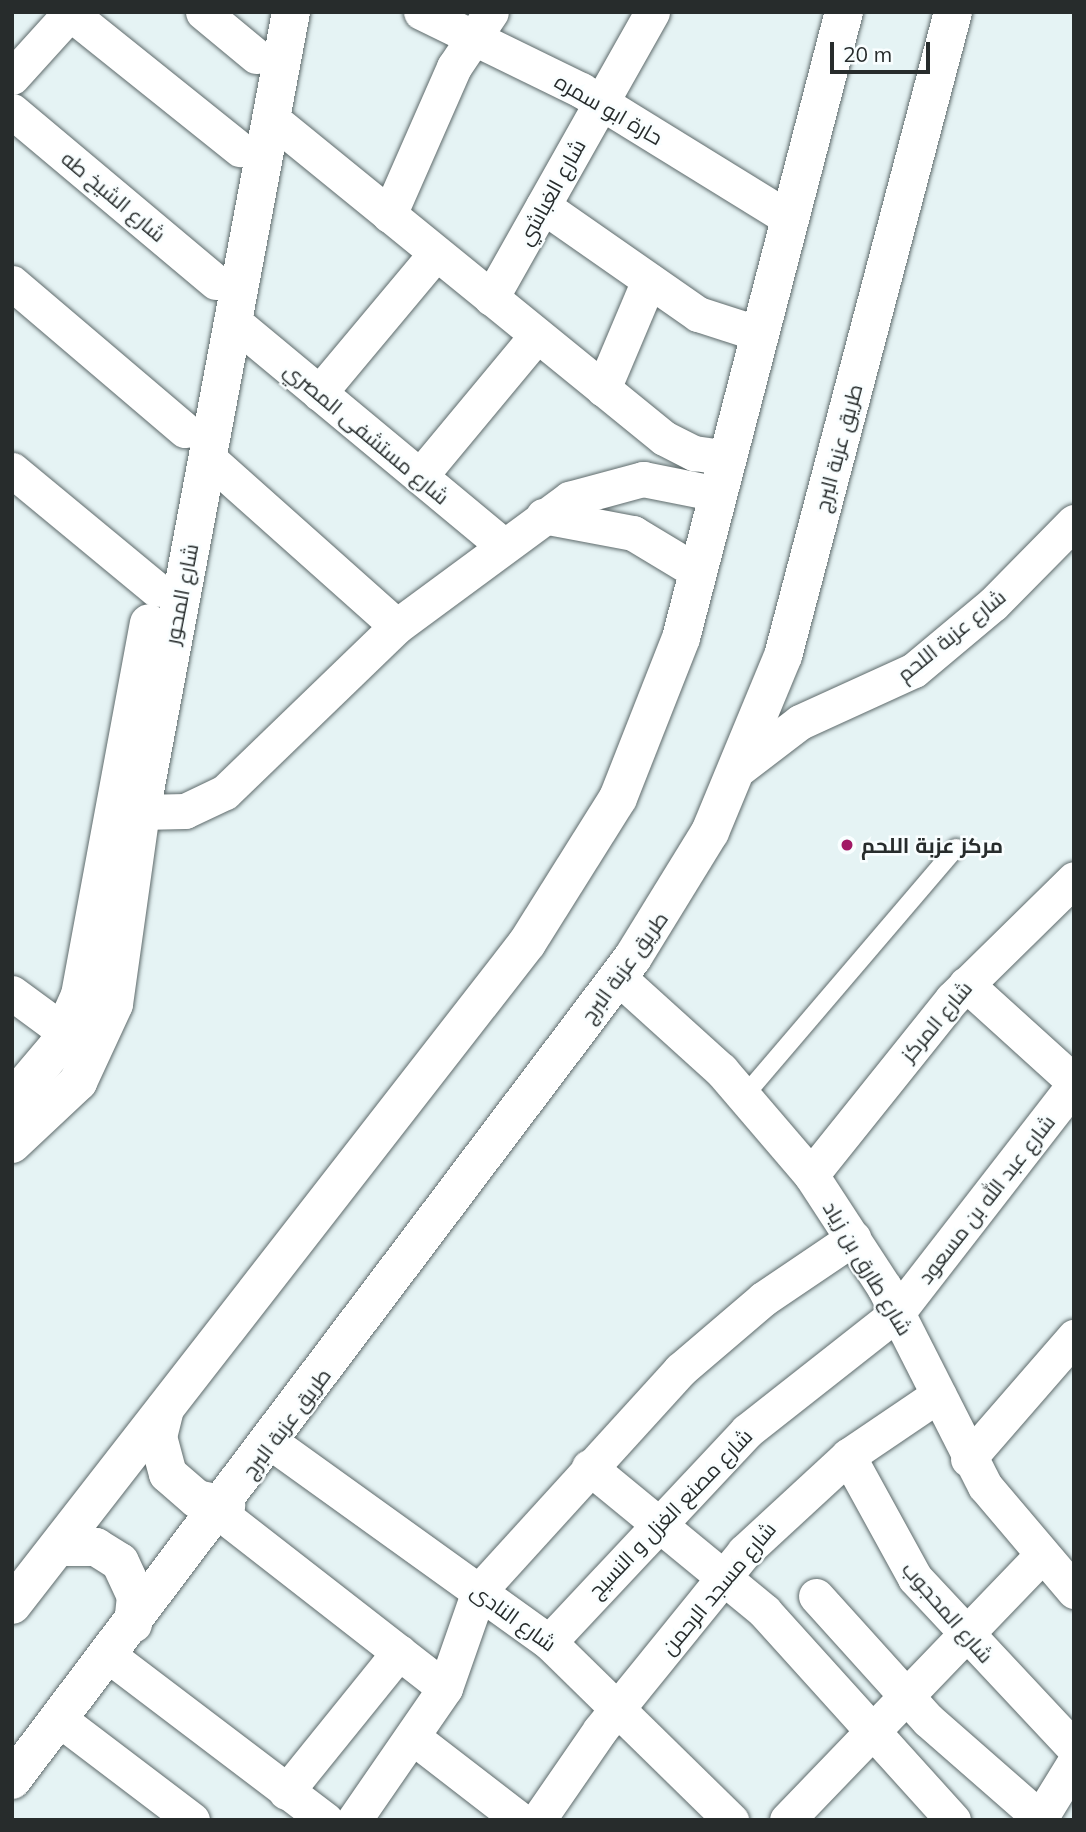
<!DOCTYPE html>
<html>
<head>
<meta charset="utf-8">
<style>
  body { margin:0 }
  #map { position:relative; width:1086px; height:1832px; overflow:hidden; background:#e5f3f4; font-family:Mulish,Cairo,sans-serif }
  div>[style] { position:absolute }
  .roads { filter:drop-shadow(0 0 2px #5e6a6b) drop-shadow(0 0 2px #5e6a6b) }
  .lane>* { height:18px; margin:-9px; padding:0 9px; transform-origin:9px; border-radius:9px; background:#fff }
  .street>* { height:35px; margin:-17.5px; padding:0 17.5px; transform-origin:17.5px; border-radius:17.5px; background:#fff }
  .secondary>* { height:38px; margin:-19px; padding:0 19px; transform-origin:19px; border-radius:19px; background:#fff }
  .dots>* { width:19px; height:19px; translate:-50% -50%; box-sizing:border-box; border:4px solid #f9feff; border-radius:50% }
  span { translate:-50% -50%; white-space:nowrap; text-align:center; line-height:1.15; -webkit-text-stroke:5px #f9feff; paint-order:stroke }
  .street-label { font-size:21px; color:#272c2c }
  .poi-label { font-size:21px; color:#272c2c; font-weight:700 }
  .left { translate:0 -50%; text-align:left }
  .frame { position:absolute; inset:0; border:14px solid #272c2c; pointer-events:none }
  .scale { position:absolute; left:830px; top:42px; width:100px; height:32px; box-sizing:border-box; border:4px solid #272c2c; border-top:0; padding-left:9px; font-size:21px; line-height:24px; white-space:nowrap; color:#272c2c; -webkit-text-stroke:5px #f9feff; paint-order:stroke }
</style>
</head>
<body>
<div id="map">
  <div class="roads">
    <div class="lane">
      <i style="left:745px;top:1095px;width:325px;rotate:-49.5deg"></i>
    </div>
    <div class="street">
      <i style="left:203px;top:12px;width:69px;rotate:39.7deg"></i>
      <i style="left:421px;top:12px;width:178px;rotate:26deg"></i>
      <i style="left:581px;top:90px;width:246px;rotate:31.7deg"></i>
      <i style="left:70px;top:13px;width:218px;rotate:38.7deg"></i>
      <i style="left:12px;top:77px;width:88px;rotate:-47.8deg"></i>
      <i style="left:12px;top:111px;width:266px;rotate:40deg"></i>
      <i style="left:272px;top:119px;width:505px;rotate:39.14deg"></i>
      <i style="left:664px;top:438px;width:34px;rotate:27deg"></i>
      <i style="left:694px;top:453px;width:34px;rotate:8deg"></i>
      <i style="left:543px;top:206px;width:189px;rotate:34.9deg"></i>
      <i style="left:698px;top:314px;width:65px;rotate:17.9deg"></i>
      <i style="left:389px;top:215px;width:162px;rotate:-66.3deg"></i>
      <i style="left:454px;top:67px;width:66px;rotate:-56.1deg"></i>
      <i style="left:12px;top:283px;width:227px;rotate:40.4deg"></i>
      <i style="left:491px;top:298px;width:328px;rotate:-60.6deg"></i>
      <i style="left:233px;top:321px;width:349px;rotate:39.7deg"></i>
      <i style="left:603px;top:389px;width:118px;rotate:-67.1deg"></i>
      <i style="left:319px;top:393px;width:182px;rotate:-50.1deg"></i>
      <i style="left:207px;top:457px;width:254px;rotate:41.7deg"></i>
      <i style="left:12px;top:470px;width:187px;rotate:39.6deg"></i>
      <i style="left:420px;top:476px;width:183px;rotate:-50.3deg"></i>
      <i style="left:543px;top:516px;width:92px;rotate:10.7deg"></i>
      <i style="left:633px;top:533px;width:76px;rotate:31deg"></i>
      <i style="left:741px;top:767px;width:74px;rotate:-37.3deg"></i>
      <i style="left:800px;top:722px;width:125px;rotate:-24.5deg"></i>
      <i style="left:914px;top:670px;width:103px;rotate:-39.9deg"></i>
      <i style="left:993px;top:604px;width:115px;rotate:-45.4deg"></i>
      <i style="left:141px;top:812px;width:44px;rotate:-1.3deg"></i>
      <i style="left:185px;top:811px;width:44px;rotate:-25.4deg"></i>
      <i style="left:225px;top:792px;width:239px;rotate:-44deg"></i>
      <i style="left:397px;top:626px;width:214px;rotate:-36.4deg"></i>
      <i style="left:569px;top:499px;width:77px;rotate:-15.1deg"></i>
      <i style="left:643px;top:479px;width:76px;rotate:11.3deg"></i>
      <i style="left:618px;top:977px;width:139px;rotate:42.1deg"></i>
      <i style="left:721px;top:1070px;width:138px;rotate:49.4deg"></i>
      <i style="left:811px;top:1175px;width:134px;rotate:56.9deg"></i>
      <i style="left:884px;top:1287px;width:223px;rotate:63.1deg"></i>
      <i style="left:985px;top:1486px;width:138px;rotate:49.7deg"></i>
      <i style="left:966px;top:984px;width:146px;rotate:42.2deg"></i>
      <i style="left:12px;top:993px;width:66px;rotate:36.3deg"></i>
      <i style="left:811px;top:1175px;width:226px;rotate:-51.3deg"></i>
      <i style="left:952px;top:999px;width:171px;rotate:-44.5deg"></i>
      <i style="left:272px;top:1443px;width:341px;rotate:35.7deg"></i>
      <i style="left:549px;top:1642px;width:255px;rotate:44.4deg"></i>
      <i style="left:848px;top:1456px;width:139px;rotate:61.2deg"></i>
      <i style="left:915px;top:1578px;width:233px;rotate:46.9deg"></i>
      <i style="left:968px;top:1459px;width:162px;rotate:-49deg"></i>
      <i style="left:589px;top:1467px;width:227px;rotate:39.4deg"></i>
      <i style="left:764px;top:1611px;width:282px;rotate:47.9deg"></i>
      <i style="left:220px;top:1513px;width:285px;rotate:37.9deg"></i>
      <i style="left:816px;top:1596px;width:167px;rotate:47.9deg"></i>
      <i style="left:928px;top:1720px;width:149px;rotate:41.2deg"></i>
      <i style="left:549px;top:1642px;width:289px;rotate:-46.8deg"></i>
      <i style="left:747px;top:1431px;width:191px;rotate:-38.2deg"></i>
      <i style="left:897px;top:1313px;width:289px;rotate:-52.2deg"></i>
      <i style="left:108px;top:1655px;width:273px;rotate:37.2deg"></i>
      <i style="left:59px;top:1719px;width:167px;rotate:37.2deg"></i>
      <i style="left:414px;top:1738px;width:134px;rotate:37.7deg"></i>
      <i style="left:286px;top:1792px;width:180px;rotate:-51.1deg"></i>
      <i style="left:354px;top:1820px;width:160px;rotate:-55.4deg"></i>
      <i style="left:445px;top:1688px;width:103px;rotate:-70.7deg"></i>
      <i style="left:479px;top:1591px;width:299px;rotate:-47.7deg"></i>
      <i style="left:680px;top:1370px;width:109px;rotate:-40.5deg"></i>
      <i style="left:763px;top:1299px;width:109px;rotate:-34.1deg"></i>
      <i style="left:538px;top:1820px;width:109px;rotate:-55.4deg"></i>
      <i style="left:600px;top:1730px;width:229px;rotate:-51deg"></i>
      <i style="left:744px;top:1552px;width:142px;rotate:-42.7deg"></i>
      <i style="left:848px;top:1456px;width:109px;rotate:-34.1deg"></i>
      <i style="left:787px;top:1820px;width:365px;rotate:-46.1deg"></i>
      <i style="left:1039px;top:1820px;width:67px;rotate:-58.4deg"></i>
    </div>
    <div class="secondary">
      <i style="left:12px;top:1100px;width:70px;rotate:-49.7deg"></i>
      <i style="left:57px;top:1047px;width:57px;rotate:-66.1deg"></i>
      <i style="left:80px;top:995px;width:378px;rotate:-79.5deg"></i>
      <i style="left:12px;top:1144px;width:91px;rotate:-43.2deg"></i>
      <i style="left:78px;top:1082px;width:86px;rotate:-65.2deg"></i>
      <i style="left:114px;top:1004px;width:194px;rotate:-82deg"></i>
      <i style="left:141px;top:812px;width:814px;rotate:-79.38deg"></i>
      <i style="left:165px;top:1409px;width:29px;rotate:104deg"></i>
      <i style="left:158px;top:1437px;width:38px;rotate:75deg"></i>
      <i style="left:168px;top:1474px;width:38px;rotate:41deg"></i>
      <i style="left:197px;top:1499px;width:30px;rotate:12deg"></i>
      <i style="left:58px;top:1547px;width:38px"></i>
      <i style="left:96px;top:1547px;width:28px;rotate:32deg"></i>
      <i style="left:120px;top:1562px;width:38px;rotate:65deg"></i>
      <i style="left:136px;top:1596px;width:28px;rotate:96deg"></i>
      <i style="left:12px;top:1605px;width:839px;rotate:-52.12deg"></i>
      <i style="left:527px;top:943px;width:171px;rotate:-57.9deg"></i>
      <i style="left:618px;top:798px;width:172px;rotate:-68.5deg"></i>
      <i style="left:681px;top:638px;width:647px;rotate:-75.41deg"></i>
      <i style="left:12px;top:1780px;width:1031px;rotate:-52.96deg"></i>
      <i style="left:633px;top:957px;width:147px;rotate:-58.4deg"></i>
      <i style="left:710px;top:832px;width:191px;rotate:-67.5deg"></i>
      <i style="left:783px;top:656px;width:666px;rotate:-75.21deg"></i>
    </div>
  </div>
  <div class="dots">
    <i style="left:847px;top:845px;background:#a11965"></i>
  </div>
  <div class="street-label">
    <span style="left:609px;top:109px;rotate:30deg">حارة ابو سمره</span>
    <span style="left:551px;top:192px;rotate:-61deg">شارع الغباشي</span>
    <span style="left:114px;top:196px;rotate:40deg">شارع الشيخ طه</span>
    <span style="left:367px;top:433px;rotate:40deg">شارع مستشفى المصري</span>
    <span style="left:838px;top:448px;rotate:-75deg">طريق عزبة البرج</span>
    <span style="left:181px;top:594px;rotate:-79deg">شارع المحور</span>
    <span style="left:951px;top:635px;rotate:-39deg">شارع عزبة اللحم</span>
    <span style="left:624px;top:967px;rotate:-54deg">طريق عزبة البرج</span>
    <span style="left:936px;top:1021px;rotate:-50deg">شارع المركز</span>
    <span style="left:986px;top:1199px;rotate:-52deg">شارع عبد الله بن مسعود</span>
    <span style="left:868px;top:1268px;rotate:59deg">شارع طارق بن زياد</span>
    <span style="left:286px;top:1423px;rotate:-53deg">طريق عزبة البرج</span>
    <span style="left:670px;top:1513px;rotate:-46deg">شارع مصنع الغزل و النسيج</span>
    <span style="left:718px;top:1588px;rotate:-50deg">شارع مسجد الرحمن</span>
    <span style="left:948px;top:1612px;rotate:49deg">شارع المحجوب</span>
    <span style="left:514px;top:1617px;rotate:36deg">شارع النادى</span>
  </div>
  <div class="poi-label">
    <span class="left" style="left:861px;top:845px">مركز عزبة اللحم</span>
  </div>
  <div class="frame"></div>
  <div class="scale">20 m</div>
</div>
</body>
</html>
